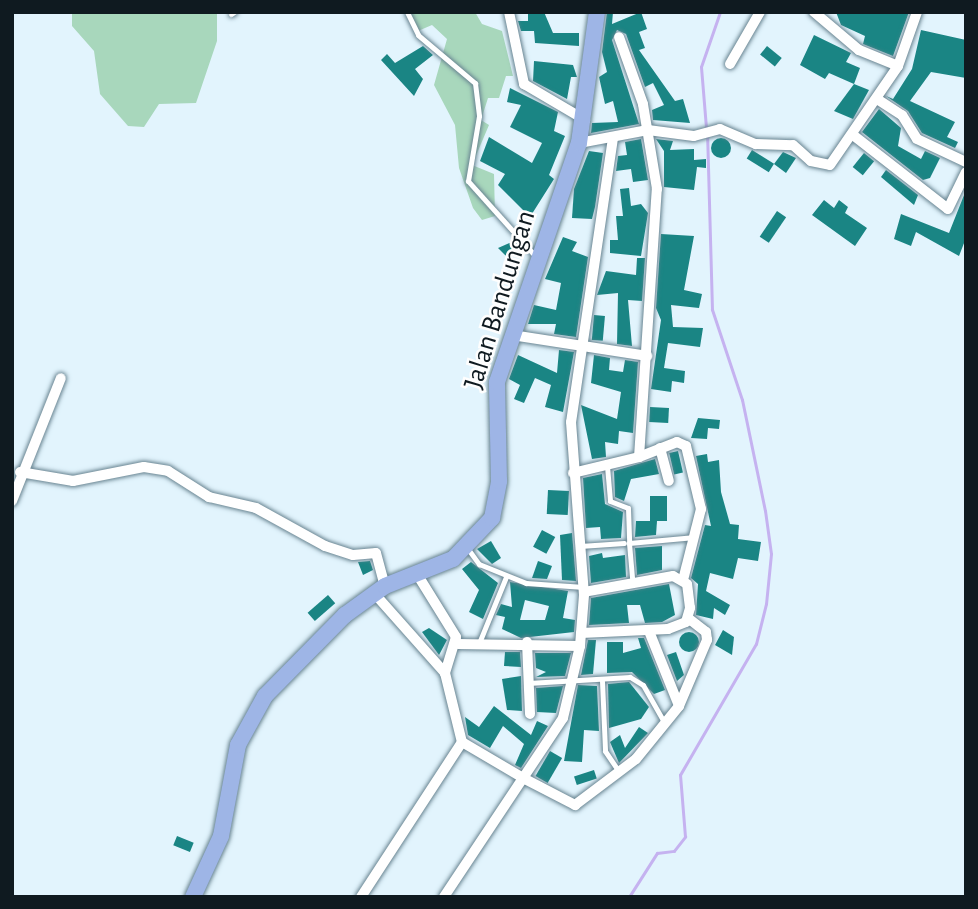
<!DOCTYPE html>
<html>
<head>
<meta charset="utf-8">
<style>
  body { margin:0 }
  #map { position:relative; width:978px; height:909px; overflow:hidden; background:#e2f4fd; font-family:"Alegreya Sans",sans-serif }
  div>[style] { position:absolute }
  .green>* { inset:0; background:#a8d7bc }
  .stream>* { height:2.5px; margin:-1.25px; padding:0 1.25px; transform-origin:1.25px; border-radius:1.25px; background:#c5b2f0 }
  .building>* { inset:0; background:#1a8584; transform-origin:0 0 }
  .round { border-radius:50% }
  .roads { filter:drop-shadow(0 0 2px #688491) drop-shadow(0 0 2px #688491) }
  .service>* { height:5px; margin:-2.5px; padding:0 2.5px; transform-origin:2.5px; border-radius:2.5px; background:#fff }
  .minor>* { height:10px; margin:-5px; padding:0 5px; transform-origin:5px; border-radius:5px; background:#fff }
  .primary>* { height:16px; margin:-8px; padding:0 8px; transform-origin:8px; border-radius:8px; background:#9eb5e6 }
  span { translate:-50% -50%; white-space:nowrap; text-align:center; line-height:1.15; -webkit-text-stroke:5px #fefefe; paint-order:stroke }
  .street-label { font-size:28px; color:#0f1a20 }
  .frame { position:absolute; inset:0; border:14px solid #0f1a20; pointer-events:none }
</style>
</head>
<body>
<div id="map">
  <div class="green">
    <i style="clip-path:polygon(72px 12px,217px 12px,217px 41px,196px 103px,159px 104px,144px 127px,128px 126px,100px 94px,94px 51px,72px 26px)"></i>
    <i style="clip-path:polygon(409px 12px,475px 12px,482px 24px,502px 31px,513px 76px,506px 76px,499px 98px,488px 98px,481px 120px,489px 125px,472px 165px,494px 174px,495px 216px,482px 220px,473px 208px,459px 168px,455px 125px,434px 85px,447px 39px,432px 25px,418px 31px)"></i>
  </div>
  <div class="stream">
    <i style="left:706px;top:128px;width:61px;rotate:-94.7deg"></i>
    <i style="left:701px;top:67px;width:58px;rotate:-70.9deg"></i>
    <i style="left:629px;top:897px;width:52px;rotate:-57.5deg"></i>
    <i style="left:657px;top:853px;width:17px;rotate:-7deg"></i>
    <i style="left:674px;top:851px;width:18px;rotate:-52deg"></i>
    <i style="left:685px;top:837px;width:62px;rotate:-94.6deg"></i>
    <i style="left:680px;top:775px;width:151px;rotate:-59.9deg"></i>
    <i style="left:756px;top:644px;width:41px;rotate:-76deg"></i>
    <i style="left:766px;top:604px;width:50px;rotate:-84.3deg"></i>
    <i style="left:771px;top:554px;width:43px;rotate:-97.9deg"></i>
    <i style="left:765px;top:511px;width:113px;rotate:-101.7deg"></i>
    <i style="left:742px;top:400px;width:95px;rotate:-108.4deg"></i>
    <i style="left:712px;top:310px;width:175px;rotate:-91.6deg"></i>
  </div>
  <div class="building">
    <i style="clip-path:polygon(528px 12px,544px 12px,553px 33px,579px 33px,579px 46px,535px 43px,534px 31px,521px 31px,518px 21px,528px 21px)"></i>
    <i style="clip-path:polygon(607px 12px,613px 12px,612px 24px,641px 12px,647px 29px,639px 32px,645px 48px,639px 50px,675px 101px,683px 99px,690px 123px,653px 120px,652px 110px,664px 105px,653px 83px,645px 87px,626px 34px,617px 30px,612px 40px,639px 124px,591px 133px,592px 123px,618px 122px,613px 101px,605px 104px,599px 77px,607px 72px,602px 52px)"></i>
    <i style="clip-path:polygon(836px 12px,909px 12px,893px 56px,863px 44px,865px 36px,841px 25px)"></i>
    <i style="clip-path:polygon(921px 30px,966px 40px,966px 78px,931px 72px,910px 101px,955px 122px,947px 137px,958px 142px,955px 148px,922px 133px,908px 111px,886px 96px,893px 99px,912px 69px)"></i>
    <i style="clip-path:polygon(814px 35px,851px 53px,846px 62px,860px 68px,854px 84px,829px 73px,825px 79px,800px 65px)"></i>
    <i style="clip-path:polygon(423px 46px,433px 55px,415px 69px,423px 79px,414px 96px,381px 60px,387px 54px,395px 63px)"></i>
    <i style="left:767px;top:46px;width:19px;height:11px;rotate:39deg"></i>
    <i style="clip-path:polygon(534px 61px,573px 65px,577px 77px,571px 77px,567px 99px,533px 81px)"></i>
    <i style="clip-path:polygon(854px 84px,869px 90px,853px 119px,834px 111px)"></i>
    <i style="clip-path:polygon(510px 88px,558px 112px,554px 131px,565px 136px,549px 175px,554px 179px,530px 217px,498px 185px,505px 174px,480px 161px,489px 137px,532px 163px,542px 143px,510px 127px,521px 105px,507px 102px)"></i>
    <i style="clip-path:polygon(879px 109px,901px 128px,898px 146px,921px 159px,925px 151px,940px 158px,930px 178px,923px 180px,862px 132px)"></i>
    <i class="round" style="left:711px;top:138px;width:20px;height:20px"></i>
    <i style="clip-path:polygon(641px 139px,648px 180px,633px 182px,631px 169px,616px 171px,618px 156px,627px 155px,625px 142px)"></i>
    <i style="clip-path:polygon(656px 139px,673px 141px,670px 150px,694px 149px,694px 160px,706px 159px,706px 168px,697px 167px,694px 190px,664px 187px,664px 151px)"></i>
    <i style="left:752px;top:150px;width:26px;height:10px;rotate:32deg"></i>
    <i style="clip-path:polygon(589px 151px,603px 153px,595px 207px,592px 219px,572px 218px,574px 189px)"></i>
    <i style="clip-path:polygon(783px 152px,796px 158px,786px 173px,774px 164px)"></i>
    <i style="left:864px;top:153px;width:13px;height:18px;rotate:39deg"></i>
    <i style="clip-path:polygon(886px 170px,918px 195px,914px 205px,881px 177px)"></i>
    <i style="clip-path:polygon(629px 188px,631px 206px,641px 204px,648px 213px,641px 256px,610px 253px,610px 240px,618px 240px,616px 216px,623px 216px,620px 189px)"></i>
    <i style="clip-path:polygon(966px 190px,966px 238px,959px 256px,916px 232px,911px 246px,894px 239px,901px 214px,949px 233px)"></i>
    <i style="clip-path:polygon(824px 200px,834px 208px,839px 200px,848px 207px,845px 213px,867px 228px,855px 246px,812px 215px)"></i>
    <i style="left:777px;top:211px;width:11px;height:31px;rotate:34deg"></i>
    <i style="clip-path:polygon(661px 234px,694px 236px,684px 290px,702px 294px,699px 308px,671px 305px,673px 327px,703px 328px,700px 347px,668px 343px,664px 368px,685px 371px,684px 383px,672px 381px,671px 392px,651px 389px,661px 320px,656px 308px)"></i>
    <i style="clip-path:polygon(563px 237px,577px 242px,572px 251px,588px 257px,576px 337px,554px 334px,556px 324px,528px 324px,534px 305px,556px 310px,561px 283px,545px 279px)"></i>
    <i style="clip-path:polygon(514px 241px,521px 248px,509px 259px,498px 248px)"></i>
    <i style="clip-path:polygon(637px 258px,645px 258px,642px 301px,628px 300px,632px 346px,617px 344px,618px 293px,597px 295px,606px 271px,636px 275px)"></i>
    <i style="left:594px;top:315px;width:11px;height:25px;rotate:5deg"></i>
    <i style="clip-path:polygon(559px 350px,574px 352px,563px 412px,545px 407px,551px 385px,535px 378px,524px 403px,514px 399px,520px 385px,509px 379px,518px 355px,557px 373px)"></i>
    <i style="clip-path:polygon(594px 355px,610px 358px,609px 370px,623px 372px,625px 360px,638px 362px,633px 433px,619px 431px,618px 444px,605px 442px,606px 457px,592px 459px,581px 405px,617px 419px,621px 392px,591px 383px)"></i>
    <i style="left:650px;top:407px;width:19px;height:15px;rotate:3deg"></i>
    <i style="clip-path:polygon(698px 418px,720px 420px,719px 429px,708px 428px,707px 439px,691px 438px)"></i>
    <i style="left:678px;top:451px;width:22px;height:9px;rotate:77deg"></i>
    <i style="clip-path:polygon(707px 454px,708px 462px,719px 460px,721px 492px,730px 524px,739px 525px,738px 539px,761px 542px,758px 561px,738px 558px,733px 579px,710px 573px,706px 591px,730px 605px,725px 615px,714px 608px,713px 619px,696px 615px,698px 584px,691px 578px,705px 525px,711px 526px,696px 456px)"></i>
    <i style="clip-path:polygon(655px 459px,659px 474px,631px 479px,624px 501px,615px 497px,614px 471px)"></i>
    <i style="clip-path:polygon(602px 474px,605px 504px,623px 512px,621px 538px,601px 539px,600px 527px,586px 528px,583px 478px)"></i>
    <i style="left:548px;top:490px;width:21px;height:24px;rotate:3deg"></i>
    <i style="left:650px;top:496px;width:17px;height:25px"></i>
    <i style="clip-path:polygon(636px 521px,657px 521px,656px 535px,635px 537px)"></i>
    <i style="left:542px;top:530px;width:15px;height:19px;rotate:28deg"></i>
    <i style="clip-path:polygon(572px 533px,576px 581px,562px 580px,560px 535px)"></i>
    <i style="clip-path:polygon(491px 541px,501px 558px,492px 564px,477px 549px)"></i>
    <i style="clip-path:polygon(662px 546px,662px 570px,637px 575px,635px 548px)"></i>
    <i style="clip-path:polygon(602px 553px,603px 558px,625px 555px,626px 577px,591px 583px,589px 556px)"></i>
    <i style="clip-path:polygon(370px 561px,373px 570px,363px 575px,358px 562px)"></i>
    <i style="clip-path:polygon(538px 561px,552px 566px,547px 579px,532px 578px)"></i>
    <i style="clip-path:polygon(471px 562px,498px 583px,483px 619px,469px 612px,479px 590px,462px 569px)"></i>
    <i style="clip-path:polygon(evenodd,510px 582px,568px 591px,563px 618px,575px 620px,574px 632px,521px 638px,502px 629px,505px 617px,496px 615px,501px 604px,512px 607px,510px 582px,525px 600px,549px 606px,545px 620px,520px 620px,525px 600px)"></i>
    <i style="clip-path:polygon(669px 584px,675px 615px,662px 622px,645px 623px,640px 605px,627px 605px,629px 623px,589px 625px,591px 598px)"></i>
    <i style="left:328px;top:595px;width:11px;height:27px;rotate:49deg"></i>
    <i style="clip-path:polygon(429px 628px,447px 640px,439px 655px,422px 632px)"></i>
    <i style="clip-path:polygon(723px 630px,734px 637px,732px 655px,715px 645px)"></i>
    <i class="round" style="left:679px;top:632px;width:20px;height:20px"></i>
    <i style="clip-path:polygon(638px 638px,644px 638px,665px 690px,654px 694px,632px 672px,607px 673px,607px 642px,623px 642px,623px 653px,641px 648px)"></i>
    <i style="clip-path:polygon(588px 640px,596px 640px,593px 674px,581px 675px)"></i>
    <i style="clip-path:polygon(505px 652px,520px 652px,521px 667px,504px 666px)"></i>
    <i style="clip-path:polygon(676px 652px,684px 675px,677px 681px,667px 655px)"></i>
    <i style="clip-path:polygon(535px 653px,571px 653px,565px 676px,536px 677px,546px 672px,536px 668px)"></i>
    <i style="clip-path:polygon(521px 676px,522px 711px,507px 710px,502px 679px)"></i>
    <i style="clip-path:polygon(629px 682px,649px 707px,641px 719px,609px 728px,608px 684px)"></i>
    <i style="clip-path:polygon(578px 685px,597px 686px,599px 731px,584px 730px,582px 762px,564px 761px)"></i>
    <i style="clip-path:polygon(563px 686px,556px 713px,537px 712px,536px 688px)"></i>
    <i style="clip-path:polygon(494px 706px,531px 735px,537px 721px,548px 726px,521px 768px,515px 765px,524px 744px,503px 726px,490px 748px,468px 735px,465px 717px,479px 727px)"></i>
    <i style="clip-path:polygon(639px 727px,648px 733px,619px 763px,610px 742px,620px 735px,625px 748px)"></i>
    <i style="left:550px;top:751px;width:14px;height:29px;rotate:30deg"></i>
    <i style="left:594px;top:770px;width:9px;height:21px;rotate:72deg"></i>
    <i style="left:177px;top:836px;width:18px;height:10px;rotate:22deg"></i>
  </div>
  <div class="roads">
    <div class="service">
      <i style="left:407px;top:12px;width:25px;rotate:64deg"></i>
      <i style="left:418px;top:35px;width:75px;rotate:40.1deg"></i>
      <i style="left:475px;top:83px;width:33px;rotate:83deg"></i>
      <i style="left:479px;top:116px;width:66px;rotate:99.6deg"></i>
      <i style="left:468px;top:181px;width:103px;rotate:48.1deg"></i>
      <i style="left:231px;top:14px;width:4px;rotate:-34deg"></i>
      <i style="left:607px;top:466px;width:35px;rotate:85deg"></i>
      <i style="left:610px;top:501px;width:19px;rotate:21deg"></i>
      <i style="left:628px;top:508px;width:35px;rotate:88deg"></i>
      <i style="left:629px;top:543px;width:66px;rotate:-5.2deg"></i>
      <i style="left:629px;top:543px;width:38px;rotate:85deg"></i>
      <i style="left:580px;top:546px;width:44px;rotate:-3.9deg"></i>
      <i style="left:468px;top:549px;width:19px;rotate:54deg"></i>
      <i style="left:479px;top:564px;width:51px;rotate:22deg"></i>
      <i style="left:526px;top:583px;width:58px;rotate:3.9deg"></i>
      <i style="left:479px;top:643px;width:71px;rotate:-67.8deg"></i>
      <i style="left:602px;top:681px;width:70px;rotate:87.5deg"></i>
      <i style="left:605px;top:751px;width:25px;rotate:56deg"></i>
      <i style="left:528px;top:683px;width:102px;rotate:-3.4deg"></i>
      <i style="left:630px;top:677px;width:15px;rotate:32deg"></i>
      <i style="left:643px;top:685px;width:43px;rotate:60.4deg"></i>
    </div>
    <div class="minor">
      <i style="left:509px;top:12px;width:74px;rotate:78.2deg"></i>
      <i style="left:524px;top:84px;width:71px;rotate:30.5deg"></i>
      <i style="left:814px;top:12px;width:59px;rotate:40.2deg"></i>
      <i style="left:859px;top:50px;width:42px;rotate:22.3deg"></i>
      <i style="left:730px;top:64px;width:60px;rotate:-60deg"></i>
      <i style="left:877px;top:99px;width:30px;rotate:33deg"></i>
      <i style="left:902px;top:115px;width:28px;rotate:58deg"></i>
      <i style="left:917px;top:139px;width:54px;rotate:25.1deg"></i>
      <i style="left:853px;top:135px;width:120px;rotate:37.9deg"></i>
      <i style="left:948px;top:209px;width:41px;rotate:-64.1deg"></i>
      <i style="left:613px;top:138px;width:287px;rotate:98.4deg"></i>
      <i style="left:571px;top:422px;width:173px;rotate:85.7deg"></i>
      <i style="left:584px;top:595px;width:51px;rotate:94.5deg"></i>
      <i style="left:580px;top:646px;width:74px;rotate:103.3deg"></i>
      <i style="left:563px;top:718px;width:72px;rotate:123.7deg"></i>
      <i style="left:523px;top:778px;width:59px;rotate:27.4deg"></i>
      <i style="left:575px;top:805px;width:76px;rotate:-37deg"></i>
      <i style="left:636px;top:759px;width:68px;rotate:-50.9deg"></i>
      <i style="left:679px;top:706px;width:81px;rotate:-111.8deg"></i>
      <i style="left:579px;top:143px;width:70px;rotate:-10.7deg"></i>
      <i style="left:648px;top:130px;width:46px;rotate:7.4deg"></i>
      <i style="left:694px;top:136px;width:27px;rotate:-15deg"></i>
      <i style="left:720px;top:129px;width:39px;rotate:23deg"></i>
      <i style="left:756px;top:144px;width:37px;rotate:2deg"></i>
      <i style="left:793px;top:145px;width:24px;rotate:42deg"></i>
      <i style="left:811px;top:161px;width:19px;rotate:12deg"></i>
      <i style="left:830px;top:165px;width:120px;rotate:-55.5deg"></i>
      <i style="left:898px;top:66px;width:57px;rotate:-70.6deg"></i>
      <i style="left:512px;top:335px;width:137px;rotate:8.8deg"></i>
      <i style="left:660px;top:448px;width:34px;rotate:75deg"></i>
      <i style="left:639px;top:457px;width:41px;rotate:-21.5deg"></i>
      <i style="left:677px;top:442px;width:10px;rotate:24deg"></i>
      <i style="left:686px;top:446px;width:65px;rotate:76.6deg"></i>
      <i style="left:701px;top:509px;width:73px;rotate:104.2deg"></i>
      <i style="left:20px;top:472px;width:54px;rotate:9.6deg"></i>
      <i style="left:73px;top:481px;width:72px;rotate:-11.2deg"></i>
      <i style="left:144px;top:467px;width:24px;rotate:9deg"></i>
      <i style="left:168px;top:471px;width:49px;rotate:32.4deg"></i>
      <i style="left:209px;top:497px;width:48px;rotate:13.2deg"></i>
      <i style="left:256px;top:508px;width:79px;rotate:28.8deg"></i>
      <i style="left:325px;top:546px;width:29px;rotate:18deg"></i>
      <i style="left:353px;top:555px;width:23px;rotate:-5deg"></i>
      <i style="left:376px;top:553px;width:34px;rotate:75deg"></i>
      <i style="left:573px;top:473px;width:68px;rotate:-13.6deg"></i>
      <i style="left:639px;top:457px;width:269px;rotate:-86.2deg"></i>
      <i style="left:657px;top:189px;width:86px;rotate:-99.4deg"></i>
      <i style="left:643px;top:104px;width:71px;rotate:-109.7deg"></i>
      <i style="left:12px;top:501px;width:132px;rotate:-68.3deg"></i>
      <i style="left:417px;top:574px;width:74px;rotate:58.2deg"></i>
      <i style="left:456px;top:637px;width:38px;rotate:107deg"></i>
      <i style="left:374px;top:593px;width:107px;rotate:48.4deg"></i>
      <i style="left:445px;top:673px;width:71px;rotate:76.2deg"></i>
      <i style="left:462px;top:742px;width:71px;rotate:30.5deg"></i>
      <i style="left:523px;top:778px;width:143px;rotate:123.6deg"></i>
      <i style="left:581px;top:633px;width:87px;rotate:-2.6deg"></i>
      <i style="left:668px;top:629px;width:19px;rotate:-21deg"></i>
      <i style="left:686px;top:622px;width:15px;rotate:-74deg"></i>
      <i style="left:690px;top:608px;width:24px;rotate:-97deg"></i>
      <i style="left:687px;top:584px;width:16px;rotate:-150deg"></i>
      <i style="left:673px;top:576px;width:90px;rotate:169.8deg"></i>
      <i style="left:527px;top:642px;width:72px;rotate:87.6deg"></i>
      <i style="left:458px;top:644px;width:122px;rotate:0.9deg"></i>
      <i style="left:679px;top:706px;width:72px;rotate:-67deg"></i>
      <i style="left:707px;top:640px;width:8px;rotate:-97deg"></i>
      <i style="left:706px;top:632px;width:23px;rotate:-142deg"></i>
      <i style="left:361px;top:897px;width:185px;rotate:-56.9deg"></i>
    </div>
    <div class="primary">
      <i style="left:193px;top:897px;width:67px;rotate:-65.3deg"></i>
      <i style="left:221px;top:836px;width:93px;rotate:-79.4deg"></i>
      <i style="left:238px;top:745px;width:56px;rotate:-61.1deg"></i>
      <i style="left:265px;top:696px;width:114px;rotate:-45.4deg"></i>
      <i style="left:345px;top:615px;width:49px;rotate:-35.9deg"></i>
      <i style="left:385px;top:586px;width:73px;rotate:-21.7deg"></i>
      <i style="left:453px;top:559px;width:57px;rotate:-46.4deg"></i>
      <i style="left:492px;top:518px;width:38px;rotate:-79deg"></i>
      <i style="left:499px;top:481px;width:99px;rotate:-91.2deg"></i>
      <i style="left:497px;top:382px;width:253px;rotate:-71.1deg"></i>
      <i style="left:579px;top:143px;width:132px;rotate:-82.2deg"></i>
    </div>
  </div>
  <div class="street-label">
    <span style="left:500px;top:300px;rotate:-73deg">Jalan Bandungan</span>
  </div>
  <div class="frame"></div>
</div>
</body>
</html>
